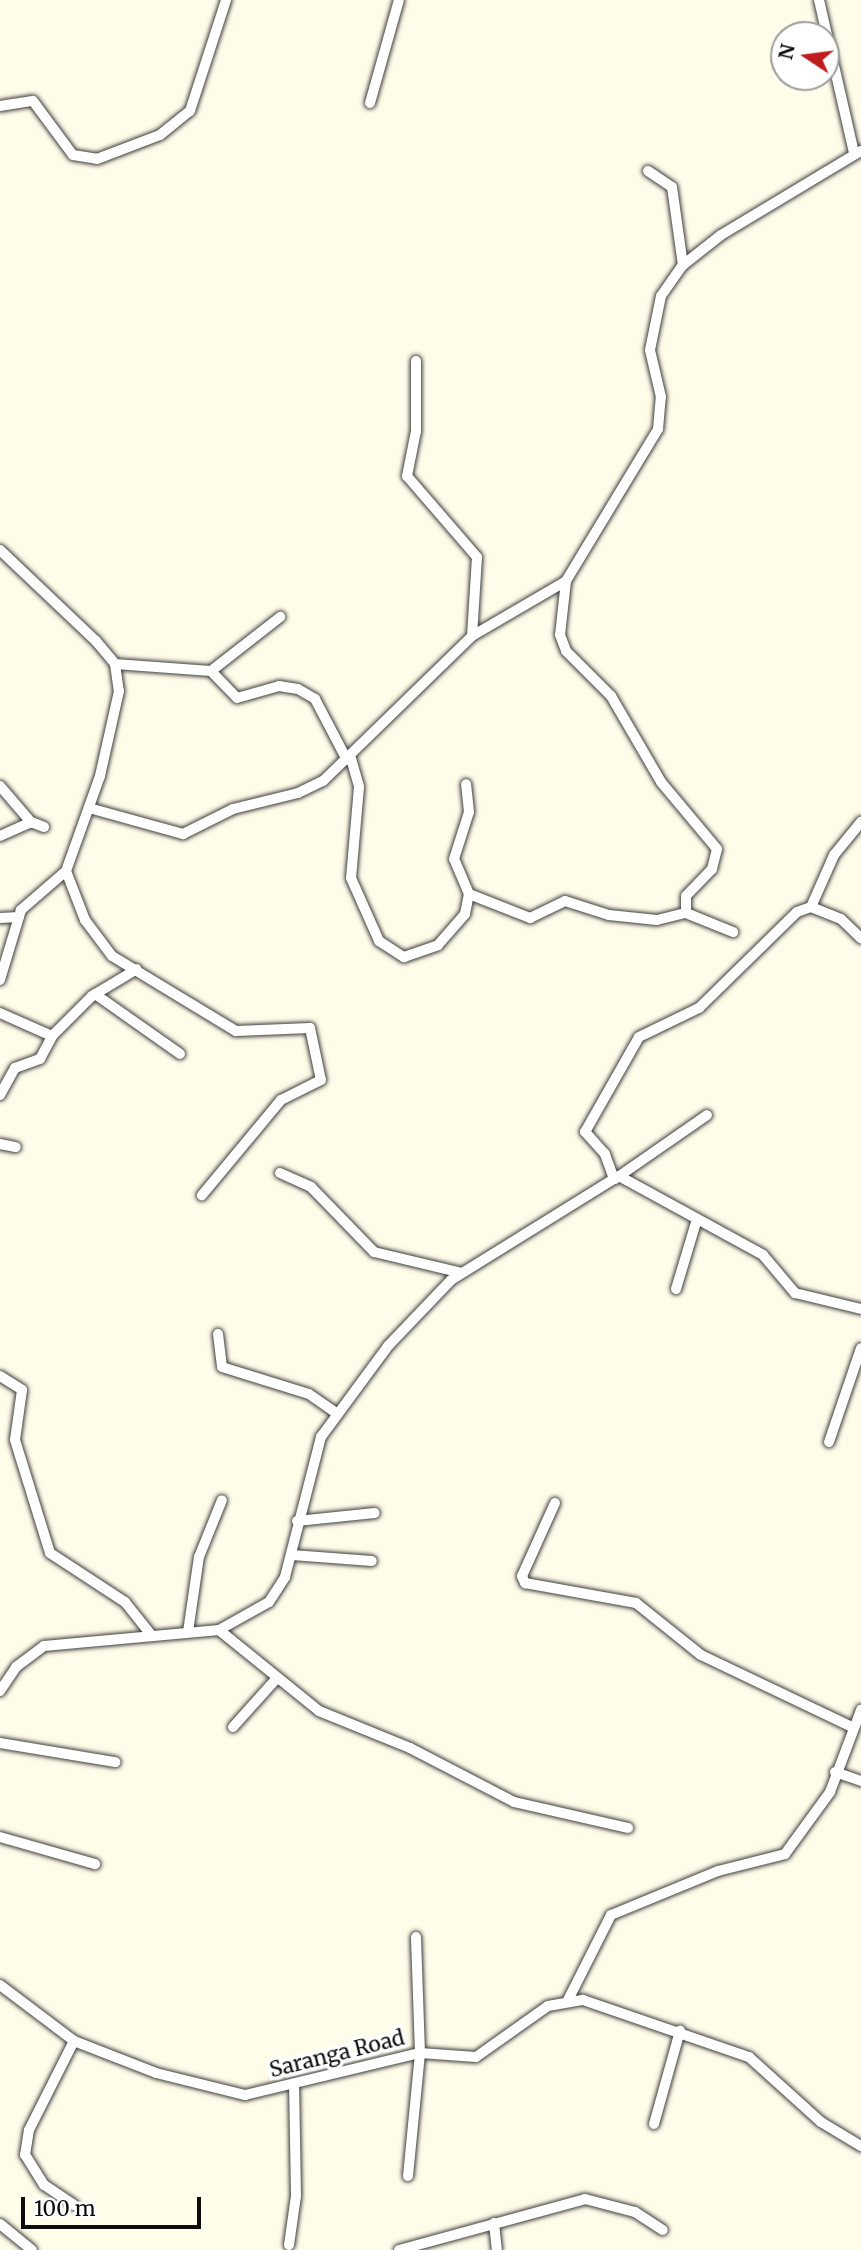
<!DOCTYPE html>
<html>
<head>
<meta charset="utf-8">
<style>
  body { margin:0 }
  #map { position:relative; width:861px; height:2250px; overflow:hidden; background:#fffce9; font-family:Merriweather,serif }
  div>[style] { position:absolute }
  .roads { filter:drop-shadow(0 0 2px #3e3e3e) drop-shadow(0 0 2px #3e3e3e) }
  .minor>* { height:10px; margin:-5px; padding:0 5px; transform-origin:5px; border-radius:5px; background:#fff }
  span { translate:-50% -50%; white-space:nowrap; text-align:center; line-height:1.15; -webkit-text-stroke:7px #fff; paint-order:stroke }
  .street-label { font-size:21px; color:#0b0b0b }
  .north { position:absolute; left:770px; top:21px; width:70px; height:70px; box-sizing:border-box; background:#fff; border:2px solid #9d9d9d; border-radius:50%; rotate:283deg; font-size:19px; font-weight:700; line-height:28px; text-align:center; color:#0b0b0b }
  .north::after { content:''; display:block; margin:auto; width:24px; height:32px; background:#c11d1f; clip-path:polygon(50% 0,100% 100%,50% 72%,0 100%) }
  .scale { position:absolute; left:21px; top:2197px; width:180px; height:32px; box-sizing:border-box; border:4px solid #0b0b0b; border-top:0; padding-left:9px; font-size:21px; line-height:24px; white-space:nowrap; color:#0b0b0b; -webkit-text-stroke:5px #fff; paint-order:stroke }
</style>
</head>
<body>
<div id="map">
  <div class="roads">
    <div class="minor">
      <i style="left:819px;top:0;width:157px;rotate:77.1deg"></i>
      <i style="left:370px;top:103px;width:107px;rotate:-74.3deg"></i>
      <i style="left:0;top:106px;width:33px;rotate:-9deg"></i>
      <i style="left:33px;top:101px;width:67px;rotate:53.5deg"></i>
      <i style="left:73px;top:155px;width:24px;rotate:9deg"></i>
      <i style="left:97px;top:159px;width:67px;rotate:-20.9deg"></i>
      <i style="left:160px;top:135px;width:38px;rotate:-39deg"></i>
      <i style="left:190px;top:111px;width:117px;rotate:-72deg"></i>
      <i style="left:648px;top:171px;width:29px;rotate:34deg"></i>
      <i style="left:672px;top:187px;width:79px;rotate:82deg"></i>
      <i style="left:416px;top:361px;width:70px;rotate:90deg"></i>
      <i style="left:416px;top:431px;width:46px;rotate:101.3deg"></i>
      <i style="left:407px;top:476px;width:107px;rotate:49.2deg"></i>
      <i style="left:477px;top:557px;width:79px;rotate:93.6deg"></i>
      <i style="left:0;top:550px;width:132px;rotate:43.5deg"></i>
      <i style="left:96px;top:641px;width:30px;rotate:50deg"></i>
      <i style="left:115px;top:664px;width:27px;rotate:82deg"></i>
      <i style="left:119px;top:691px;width:87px;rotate:102.6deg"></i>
      <i style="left:100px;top:776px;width:101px;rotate:109.7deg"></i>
      <i style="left:66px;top:871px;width:60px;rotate:139.1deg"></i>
      <i style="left:21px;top:910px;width:73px;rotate:106.7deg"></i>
      <i style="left:566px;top:581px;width:54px;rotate:96.3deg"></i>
      <i style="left:560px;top:635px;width:17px;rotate:69deg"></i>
      <i style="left:566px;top:651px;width:64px;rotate:45deg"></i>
      <i style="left:611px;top:696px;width:99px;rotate:59.8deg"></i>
      <i style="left:661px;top:782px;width:87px;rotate:50.1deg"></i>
      <i style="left:717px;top:849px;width:21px;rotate:104deg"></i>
      <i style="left:712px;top:869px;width:37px;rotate:134deg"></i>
      <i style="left:686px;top:896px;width:17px;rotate:90deg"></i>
      <i style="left:115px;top:664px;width:96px;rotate:4.2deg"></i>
      <i style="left:211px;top:671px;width:37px;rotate:46deg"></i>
      <i style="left:237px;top:698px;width:44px;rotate:-15.9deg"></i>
      <i style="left:279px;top:686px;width:19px;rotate:9deg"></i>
      <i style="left:298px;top:689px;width:20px;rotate:30deg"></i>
      <i style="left:315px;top:699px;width:69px;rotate:62.3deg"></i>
      <i style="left:211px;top:671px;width:88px;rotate:-38deg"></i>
      <i style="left:350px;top:755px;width:33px;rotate:74deg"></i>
      <i style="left:359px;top:787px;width:91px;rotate:95deg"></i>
      <i style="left:351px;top:878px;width:69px;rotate:66deg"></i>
      <i style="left:379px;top:941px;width:30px;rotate:33deg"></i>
      <i style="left:404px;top:957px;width:36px;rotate:-19deg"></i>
      <i style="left:438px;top:945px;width:41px;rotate:-48.9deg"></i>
      <i style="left:465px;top:914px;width:20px;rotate:-79deg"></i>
      <i style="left:469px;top:894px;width:38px;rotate:-113deg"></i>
      <i style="left:454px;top:859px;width:49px;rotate:-72.3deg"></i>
      <i style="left:469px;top:812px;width:28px;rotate:-96deg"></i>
      <i style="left:0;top:786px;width:48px;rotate:49.3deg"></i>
      <i style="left:89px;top:808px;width:98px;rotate:15.5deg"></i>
      <i style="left:183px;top:834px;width:56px;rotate:-26.6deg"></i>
      <i style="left:233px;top:809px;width:67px;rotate:-13.8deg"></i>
      <i style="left:298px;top:793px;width:28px;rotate:-26deg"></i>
      <i style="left:323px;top:781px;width:208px;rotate:-44.2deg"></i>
      <i style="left:472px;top:636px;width:109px;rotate:-30.3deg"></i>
      <i style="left:566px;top:581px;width:178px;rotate:-58.8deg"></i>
      <i style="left:658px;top:429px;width:32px;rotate:-85deg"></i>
      <i style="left:661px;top:397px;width:48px;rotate:-103.2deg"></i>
      <i style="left:650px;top:350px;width:55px;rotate:-78.5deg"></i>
      <i style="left:661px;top:296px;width:38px;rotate:-55deg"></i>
      <i style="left:683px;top:265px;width:48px;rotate:-38.3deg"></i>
      <i style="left:721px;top:235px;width:163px;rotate:-31deg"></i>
      <i style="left:0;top:836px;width:34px;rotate:-24deg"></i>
      <i style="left:31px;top:822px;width:14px;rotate:21deg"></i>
      <i style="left:66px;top:871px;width:53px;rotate:68.8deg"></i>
      <i style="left:85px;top:920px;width:45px;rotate:53.1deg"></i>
      <i style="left:112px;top:956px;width:145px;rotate:31.2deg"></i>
      <i style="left:236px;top:1031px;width:74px;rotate:-2.3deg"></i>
      <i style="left:310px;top:1028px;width:53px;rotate:78.1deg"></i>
      <i style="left:321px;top:1080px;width:45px;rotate:153.4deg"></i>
      <i style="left:281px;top:1100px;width:124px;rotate:129.7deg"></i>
      <i style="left:469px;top:894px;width:66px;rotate:21.5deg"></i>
      <i style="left:530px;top:918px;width:39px;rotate:-26deg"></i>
      <i style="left:565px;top:901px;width:46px;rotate:17.7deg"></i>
      <i style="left:609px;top:915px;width:48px;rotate:5.9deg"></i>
      <i style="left:657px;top:920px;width:30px;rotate:-14deg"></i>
      <i style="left:811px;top:907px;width:57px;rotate:-66.1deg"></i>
      <i style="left:834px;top:855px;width:43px;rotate:-50.7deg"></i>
      <i style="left:686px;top:913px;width:51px;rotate:22deg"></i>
      <i style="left:0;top:918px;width:19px;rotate:-3deg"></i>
      <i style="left:95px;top:994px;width:104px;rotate:35.2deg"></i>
      <i style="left:0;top:1013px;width:57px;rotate:23.9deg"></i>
      <i style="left:52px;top:1036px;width:57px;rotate:-45deg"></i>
      <i style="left:92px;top:996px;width:52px;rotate:-31deg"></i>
      <i style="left:0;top:1095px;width:31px;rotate:-61deg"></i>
      <i style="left:15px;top:1068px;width:27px;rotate:-20deg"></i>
      <i style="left:40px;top:1059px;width:26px;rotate:-62deg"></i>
      <i style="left:0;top:1144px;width:16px;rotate:11deg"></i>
      <i style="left:280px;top:1173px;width:34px;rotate:24deg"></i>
      <i style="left:311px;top:1187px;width:91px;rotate:45.9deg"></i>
      <i style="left:374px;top:1252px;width:90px;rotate:13.4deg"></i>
      <i style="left:619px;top:1176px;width:164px;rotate:28.7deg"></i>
      <i style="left:763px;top:1255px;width:50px;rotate:49.9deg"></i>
      <i style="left:795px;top:1293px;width:68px;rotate:13.6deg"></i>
      <i style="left:615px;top:1179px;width:112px;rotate:-34.8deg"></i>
      <i style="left:676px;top:1289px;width:73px;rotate:-73.3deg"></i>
      <i style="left:218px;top:1334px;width:33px;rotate:83deg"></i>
      <i style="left:222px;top:1367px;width:91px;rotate:17.2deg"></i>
      <i style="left:309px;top:1394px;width:33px;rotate:35deg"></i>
      <i style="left:0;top:1376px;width:26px;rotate:32deg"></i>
      <i style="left:22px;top:1390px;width:50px;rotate:98deg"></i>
      <i style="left:15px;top:1440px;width:118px;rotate:72.8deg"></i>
      <i style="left:50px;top:1553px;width:90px;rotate:33.2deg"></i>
      <i style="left:125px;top:1602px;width:43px;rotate:51.5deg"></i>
      <i style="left:829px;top:1442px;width:99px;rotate:-71.2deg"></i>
      <i style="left:555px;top:1503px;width:80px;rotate:114.3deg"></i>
      <i style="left:522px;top:1576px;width:8px;rotate:67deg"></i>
      <i style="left:525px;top:1583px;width:113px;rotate:10.2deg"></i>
      <i style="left:636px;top:1603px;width:83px;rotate:38.7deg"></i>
      <i style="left:701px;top:1655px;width:165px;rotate:25.5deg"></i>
      <i style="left:297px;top:1521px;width:78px;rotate:-5.9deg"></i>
      <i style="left:292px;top:1555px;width:80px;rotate:4.3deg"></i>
      <i style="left:219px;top:1630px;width:129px;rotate:39deg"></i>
      <i style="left:319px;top:1711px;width:98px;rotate:22.1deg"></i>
      <i style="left:410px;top:1748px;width:117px;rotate:27.4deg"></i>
      <i style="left:514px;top:1802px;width:117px;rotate:12.8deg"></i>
      <i style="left:188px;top:1632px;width:76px;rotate:-81.7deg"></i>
      <i style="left:199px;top:1557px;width:61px;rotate:-68deg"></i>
      <i style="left:0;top:1691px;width:29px;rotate:-56deg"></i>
      <i style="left:16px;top:1667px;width:35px;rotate:-37deg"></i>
      <i style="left:44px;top:1646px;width:176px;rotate:-5.2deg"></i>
      <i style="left:219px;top:1630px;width:57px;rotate:-29.2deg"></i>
      <i style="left:269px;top:1602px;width:30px;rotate:-57deg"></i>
      <i style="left:285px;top:1577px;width:145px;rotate:-75.6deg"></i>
      <i style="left:321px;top:1437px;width:113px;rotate:-53.6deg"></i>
      <i style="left:388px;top:1346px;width:91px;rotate:-46.3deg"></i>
      <i style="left:451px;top:1280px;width:192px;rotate:-31.8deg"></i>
      <i style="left:614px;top:1179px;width:27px;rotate:-110deg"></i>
      <i style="left:605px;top:1154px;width:30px;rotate:-132deg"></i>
      <i style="left:585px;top:1132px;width:109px;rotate:-60.4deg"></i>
      <i style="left:639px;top:1037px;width:67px;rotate:-25.8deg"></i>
      <i style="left:699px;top:1008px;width:137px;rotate:-44.4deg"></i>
      <i style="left:797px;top:912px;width:15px;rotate:-20deg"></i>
      <i style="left:811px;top:907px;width:32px;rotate:22deg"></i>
      <i style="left:841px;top:919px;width:28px;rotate:44deg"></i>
      <i style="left:233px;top:1727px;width:64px;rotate:-48.1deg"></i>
      <i style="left:0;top:1743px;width:117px;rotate:9.4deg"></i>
      <i style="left:835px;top:1772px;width:28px;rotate:19deg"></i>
      <i style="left:0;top:1837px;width:99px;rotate:15.9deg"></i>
      <i style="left:0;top:1985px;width:93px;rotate:37.1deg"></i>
      <i style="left:74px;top:2041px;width:88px;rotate:21.3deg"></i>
      <i style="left:156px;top:2073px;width:92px;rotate:13.9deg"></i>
      <i style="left:245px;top:2095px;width:180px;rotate:-13.5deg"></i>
      <i style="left:420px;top:2053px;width:56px;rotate:4.1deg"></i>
      <i style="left:476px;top:2057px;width:88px;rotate:-35.3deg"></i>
      <i style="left:548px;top:2006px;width:36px;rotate:-10deg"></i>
      <i style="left:583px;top:2000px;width:176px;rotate:19deg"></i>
      <i style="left:749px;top:2057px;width:97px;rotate:42.1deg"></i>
      <i style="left:821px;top:2122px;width:47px;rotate:31deg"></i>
      <i style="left:568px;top:2000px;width:95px;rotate:-63.2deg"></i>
      <i style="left:611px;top:1915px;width:116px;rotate:-22.4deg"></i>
      <i style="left:718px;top:1871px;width:69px;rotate:-14.2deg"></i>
      <i style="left:785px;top:1854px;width:77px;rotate:-54deg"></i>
      <i style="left:830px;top:1792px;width:88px;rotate:-69.3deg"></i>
      <i style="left:654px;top:2124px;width:97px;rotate:-74.4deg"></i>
      <i style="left:408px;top:2176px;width:124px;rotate:-84.4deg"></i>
      <i style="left:420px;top:2053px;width:116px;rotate:-92deg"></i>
      <i style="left:74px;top:2205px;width:36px;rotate:-146deg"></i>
      <i style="left:44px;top:2185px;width:36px;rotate:-122deg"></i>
      <i style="left:25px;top:2155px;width:25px;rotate:-81deg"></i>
      <i style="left:29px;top:2130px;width:100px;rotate:-63.2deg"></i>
      <i style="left:494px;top:2223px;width:27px;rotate:84deg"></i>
      <i style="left:0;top:2224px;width:41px;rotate:39.1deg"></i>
      <i style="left:289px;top:2245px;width:49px;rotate:-81.9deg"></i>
      <i style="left:296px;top:2196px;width:111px;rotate:-91deg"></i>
      <i style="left:399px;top:2250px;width:193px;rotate:-15.3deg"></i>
      <i style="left:585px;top:2199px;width:52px;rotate:14.6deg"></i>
      <i style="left:635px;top:2212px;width:33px;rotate:33deg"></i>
    </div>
  </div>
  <div class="street-label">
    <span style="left:337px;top:2054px;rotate:-14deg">Saranga Road</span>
  </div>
  <div class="north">N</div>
  <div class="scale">100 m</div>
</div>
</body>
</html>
